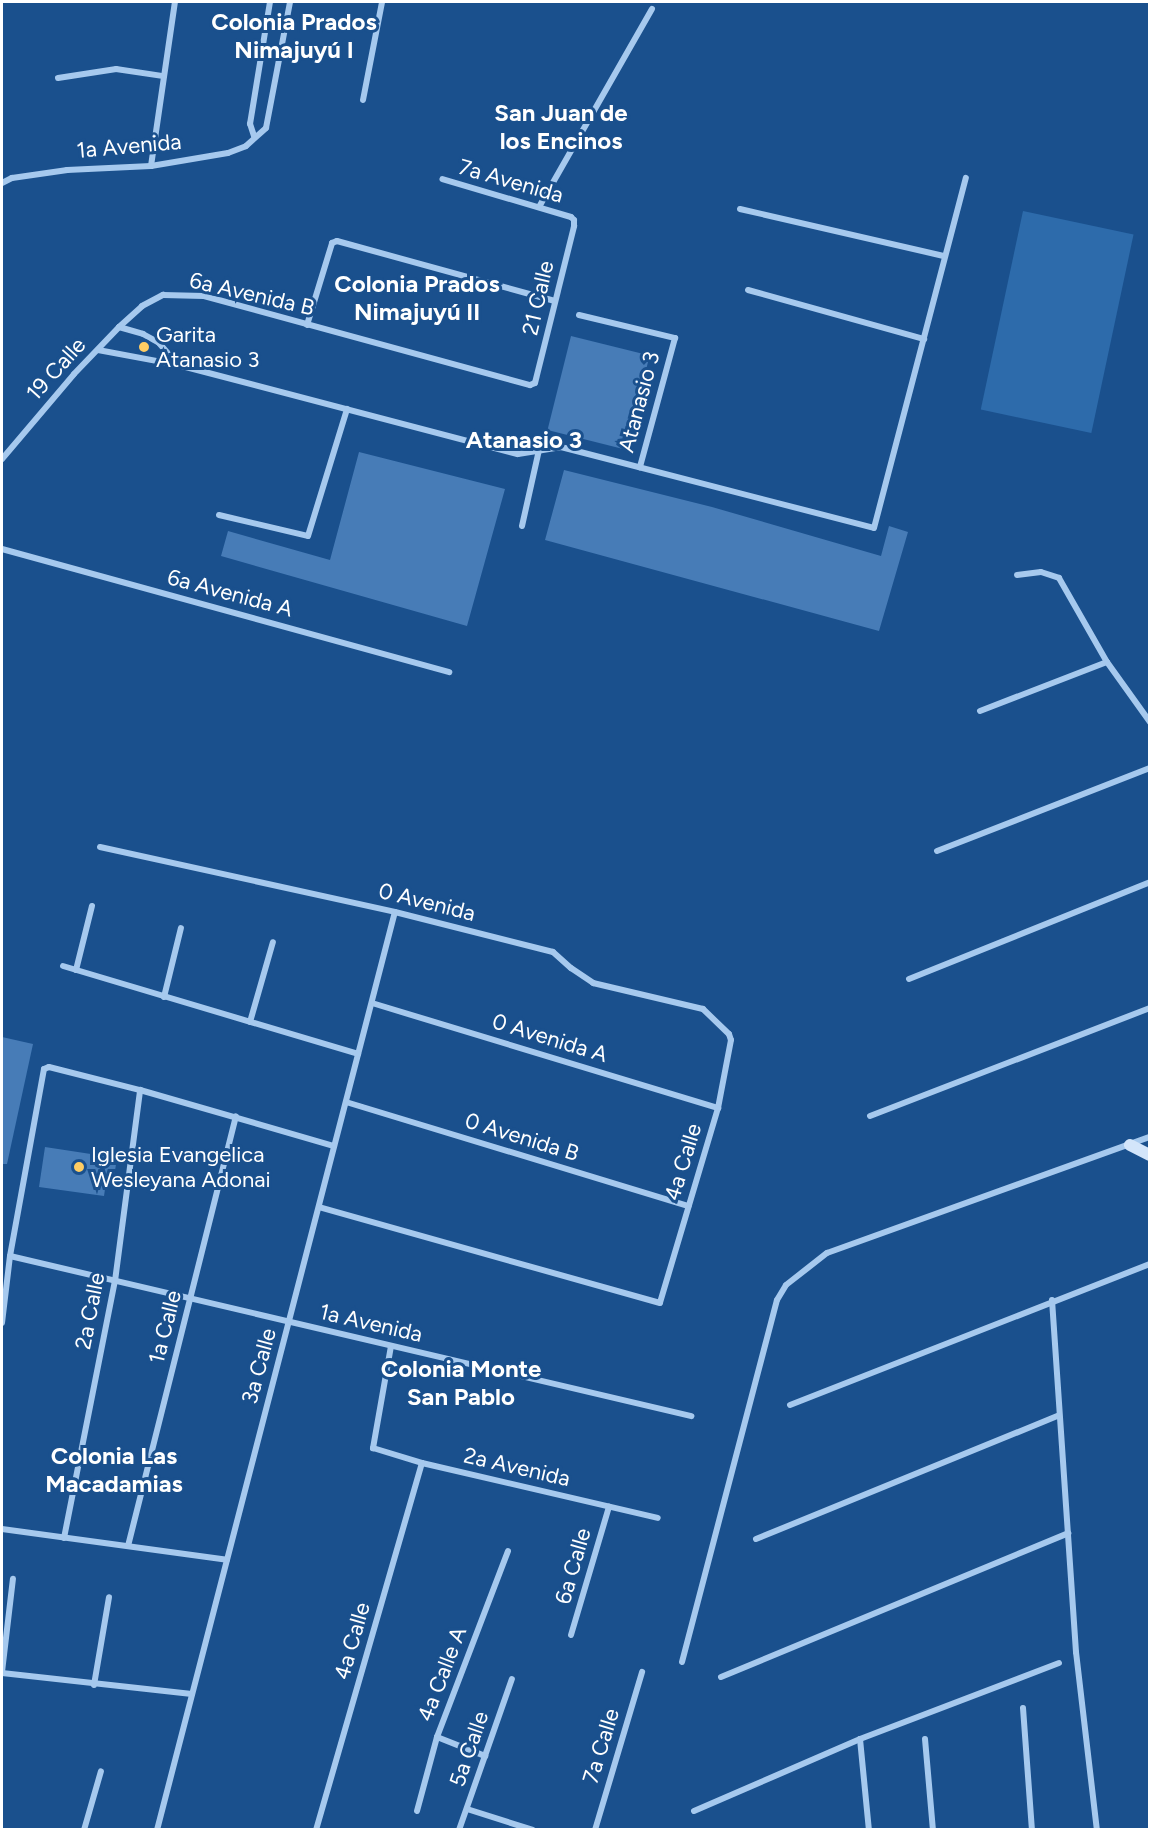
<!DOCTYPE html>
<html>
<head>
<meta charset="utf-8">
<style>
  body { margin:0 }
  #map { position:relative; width:1151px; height:1831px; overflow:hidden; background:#1a508d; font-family:Figtree,sans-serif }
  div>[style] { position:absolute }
  .green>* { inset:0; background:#2d6bab; transform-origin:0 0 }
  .building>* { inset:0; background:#477cb7; transform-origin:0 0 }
  .minor>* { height:6px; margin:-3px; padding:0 3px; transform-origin:3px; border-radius:3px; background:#a6c9ee }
  .secondary>* { height:12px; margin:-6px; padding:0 6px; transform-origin:6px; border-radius:6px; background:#d3e5fa }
  .dots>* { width:16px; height:16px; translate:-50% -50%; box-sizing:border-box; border:3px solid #1a508d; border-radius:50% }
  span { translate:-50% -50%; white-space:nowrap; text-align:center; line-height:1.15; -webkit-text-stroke:6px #1a508d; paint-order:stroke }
  .street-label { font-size:22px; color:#fff }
  .poi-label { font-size:22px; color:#fff }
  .left { translate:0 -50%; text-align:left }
  .neighbourhood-label { font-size:24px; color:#fff; font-weight:700 }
  .frame { position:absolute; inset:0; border:3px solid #fff; pointer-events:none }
</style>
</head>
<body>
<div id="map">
  <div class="green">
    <i style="left:1023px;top:211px;width:113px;height:203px;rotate:12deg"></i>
  </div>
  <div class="building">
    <i style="left:571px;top:336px;width:81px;height:97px;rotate:14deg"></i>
    <i style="clip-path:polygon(359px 452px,505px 489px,467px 626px,221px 556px,228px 531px,330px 560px)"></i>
    <i style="clip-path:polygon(564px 470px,712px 507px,881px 556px,889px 526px,908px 532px,879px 631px,545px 540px)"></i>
    <i style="clip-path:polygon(2px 1037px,33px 1044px,7px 1164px,2px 1164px)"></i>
    <i style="clip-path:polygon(45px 1147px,117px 1158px,114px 1177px,107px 1176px,104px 1196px,39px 1187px)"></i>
  </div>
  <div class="minor">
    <i style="left:58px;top:78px;width:59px;rotate:-8.8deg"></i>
    <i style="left:116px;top:69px;width:48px;rotate:8.5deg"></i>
    <i style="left:363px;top:100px;width:100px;rotate:-79deg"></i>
    <i style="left:254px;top:136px;width:13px;rotate:-108deg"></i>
    <i style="left:250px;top:124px;width:124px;rotate:-80.7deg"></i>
    <i style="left:151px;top:166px;width:166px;rotate:-81.7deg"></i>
    <i style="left:2px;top:183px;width:11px;rotate:-27deg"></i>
    <i style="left:12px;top:178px;width:56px;rotate:-8.3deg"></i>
    <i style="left:67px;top:170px;width:84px;rotate:-2.7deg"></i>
    <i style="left:151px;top:166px;width:78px;rotate:-9.6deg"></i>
    <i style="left:228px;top:153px;width:19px;rotate:-21deg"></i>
    <i style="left:246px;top:146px;width:27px;rotate:-42deg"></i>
    <i style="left:266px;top:128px;width:128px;rotate:-79.2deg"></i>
    <i style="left:539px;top:207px;width:228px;rotate:-60.3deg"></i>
    <i style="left:740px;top:209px;width:209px;rotate:13deg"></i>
    <i style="left:748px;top:290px;width:183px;rotate:15.6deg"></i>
    <i style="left:579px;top:315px;width:99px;rotate:13.5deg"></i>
    <i style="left:675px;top:338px;width:134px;rotate:105.2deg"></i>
    <i style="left:307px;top:325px;width:86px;rotate:-73deg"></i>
    <i style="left:332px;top:243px;width:5px;rotate:-22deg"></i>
    <i style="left:337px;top:241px;width:226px;rotate:15.4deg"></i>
    <i style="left:119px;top:327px;width:25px;rotate:16deg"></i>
    <i style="left:143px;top:334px;width:18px;rotate:29deg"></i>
    <i style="left:159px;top:343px;width:29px;rotate:49deg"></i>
    <i style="left:98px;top:350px;width:81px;rotate:10.6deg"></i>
    <i style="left:178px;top:365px;width:351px;rotate:14.7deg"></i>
    <i style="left:518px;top:454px;width:44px;rotate:-9.2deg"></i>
    <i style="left:561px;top:447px;width:323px;rotate:14.5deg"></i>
    <i style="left:874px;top:528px;width:362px;rotate:-75.3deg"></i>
    <i style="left:2px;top:459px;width:111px;rotate:-49.7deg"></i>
    <i style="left:74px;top:374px;width:65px;rotate:-46.2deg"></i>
    <i style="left:119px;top:327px;width:31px;rotate:-42deg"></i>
    <i style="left:142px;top:306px;width:24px;rotate:-28deg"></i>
    <i style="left:163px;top:295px;width:41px;rotate:1.4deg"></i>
    <i style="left:204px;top:296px;width:338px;rotate:15.3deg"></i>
    <i style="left:530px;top:385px;width:5px;rotate:-22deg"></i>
    <i style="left:535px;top:383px;width:162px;rotate:-76deg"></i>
    <i style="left:574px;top:226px;width:6px;rotate:-90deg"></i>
    <i style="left:574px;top:220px;width:4px;rotate:-135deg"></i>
    <i style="left:571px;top:217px;width:134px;rotate:-163.6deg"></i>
    <i style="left:219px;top:515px;width:91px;rotate:13.3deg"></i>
    <i style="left:308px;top:536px;width:133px;rotate:-72.9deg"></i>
    <i style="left:522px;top:526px;width:78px;rotate:-77.4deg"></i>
    <i style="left:2px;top:549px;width:464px;rotate:15.4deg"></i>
    <i style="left:1017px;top:575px;width:24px;rotate:-7deg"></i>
    <i style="left:1041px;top:572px;width:19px;rotate:18deg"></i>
    <i style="left:1059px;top:578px;width:97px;rotate:60.3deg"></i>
    <i style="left:1107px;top:662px;width:74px;rotate:54.4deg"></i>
    <i style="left:980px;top:711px;width:136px;rotate:-21.1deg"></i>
    <i style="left:100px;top:847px;width:302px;rotate:12.4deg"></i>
    <i style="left:395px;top:912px;width:163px;rotate:14.2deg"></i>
    <i style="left:553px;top:952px;width:24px;rotate:42deg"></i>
    <i style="left:571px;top:968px;width:27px;rotate:34deg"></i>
    <i style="left:593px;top:983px;width:113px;rotate:13.3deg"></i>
    <i style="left:703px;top:1009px;width:36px;rotate:44deg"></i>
    <i style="left:729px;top:1034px;width:6px;rotate:72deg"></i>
    <i style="left:731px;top:1040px;width:69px;rotate:100.8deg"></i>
    <i style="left:718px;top:1108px;width:203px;rotate:106.6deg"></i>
    <i style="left:660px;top:1303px;width:354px;rotate:-164.3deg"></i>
    <i style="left:937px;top:851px;width:229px;rotate:-21.3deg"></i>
    <i style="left:63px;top:966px;width:308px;rotate:16.6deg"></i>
    <i style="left:76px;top:970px;width:66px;rotate:-76deg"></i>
    <i style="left:909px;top:979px;width:260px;rotate:-21.9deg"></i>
    <i style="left:164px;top:997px;width:71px;rotate:-76.2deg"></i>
    <i style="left:372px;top:1003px;width:362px;rotate:16.9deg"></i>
    <i style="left:250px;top:1022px;width:83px;rotate:-74deg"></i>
    <i style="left:346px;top:1102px;width:358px;rotate:16.9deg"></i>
    <i style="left:870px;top:1116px;width:300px;rotate:-21.1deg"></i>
    <i style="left:10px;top:1256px;width:700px;rotate:13.22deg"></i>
    <i style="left:1052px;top:1300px;width:353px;rotate:86.1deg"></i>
    <i style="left:1076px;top:1652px;width:179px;rotate:83.3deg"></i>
    <i style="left:2px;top:1323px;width:67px;rotate:-83.2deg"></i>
    <i style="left:10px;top:1256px;width:190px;rotate:-79.7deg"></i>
    <i style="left:44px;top:1069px;width:5px;rotate:-22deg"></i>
    <i style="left:49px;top:1067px;width:94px;rotate:14.2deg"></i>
    <i style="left:140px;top:1090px;width:202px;rotate:16.1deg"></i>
    <i style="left:391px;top:1346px;width:104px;rotate:100deg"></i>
    <i style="left:373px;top:1448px;width:51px;rotate:17deg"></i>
    <i style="left:422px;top:1463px;width:242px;rotate:13.1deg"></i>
    <i style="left:790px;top:1405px;width:387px;rotate:-21.4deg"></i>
    <i style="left:2px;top:1529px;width:227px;rotate:7.8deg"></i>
    <i style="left:64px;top:1538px;width:262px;rotate:-78.8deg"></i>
    <i style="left:115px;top:1281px;width:193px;rotate:-82.5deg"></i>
    <i style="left:756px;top:1539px;width:326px;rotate:-22.2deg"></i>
    <i style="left:128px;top:1546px;width:443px;rotate:-75.9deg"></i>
    <i style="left:571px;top:1635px;width:134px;rotate:-73.5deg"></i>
    <i style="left:682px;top:1662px;width:374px;rotate:-75.3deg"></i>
    <i style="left:777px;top:1300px;width:17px;rotate:-59deg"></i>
    <i style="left:786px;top:1285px;width:52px;rotate:-38deg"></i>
    <i style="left:827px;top:1253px;width:343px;rotate:-19.8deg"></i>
    <i style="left:2px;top:1672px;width:94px;rotate:-83.3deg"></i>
    <i style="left:2px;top:1673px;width:191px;rotate:6.3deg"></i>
    <i style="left:721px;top:1677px;width:376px;rotate:-22.5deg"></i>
    <i style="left:94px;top:1685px;width:89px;rotate:-80.3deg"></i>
    <i style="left:1023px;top:1708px;width:122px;rotate:85.8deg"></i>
    <i style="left:437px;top:1737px;width:52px;rotate:21.6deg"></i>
    <i style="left:860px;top:1739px;width:91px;rotate:84.4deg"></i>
    <i style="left:925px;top:1739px;width:91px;rotate:85deg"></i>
    <i style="left:467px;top:1809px;width:69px;rotate:17.7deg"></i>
    <i style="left:417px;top:1811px;width:77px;rotate:-74.9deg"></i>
    <i style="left:437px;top:1737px;width:199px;rotate:-69.1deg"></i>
    <i style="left:694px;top:1811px;width:181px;rotate:-23.4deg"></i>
    <i style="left:860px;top:1739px;width:213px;rotate:-20.9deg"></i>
    <i style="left:84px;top:1830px;width:61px;rotate:-73.9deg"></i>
    <i style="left:157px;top:1830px;width:948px;rotate:-75.47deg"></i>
    <i style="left:316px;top:1830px;width:382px;rotate:-73.9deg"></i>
    <i style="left:459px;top:1830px;width:160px;rotate:-70.7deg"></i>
    <i style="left:595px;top:1830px;width:165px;rotate:-73.4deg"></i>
  </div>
  <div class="secondary">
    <i style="left:1130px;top:1145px;width:22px;rotate:27deg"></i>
  </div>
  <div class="dots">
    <i style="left:144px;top:347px;background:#ffcd63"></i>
    <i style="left:79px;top:1167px;background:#ffcd63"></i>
  </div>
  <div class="street-label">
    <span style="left:129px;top:146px;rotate:-5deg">1a Avenida</span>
    <span style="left:511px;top:181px;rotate:16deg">7a Avenida</span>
    <span style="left:252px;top:294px;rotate:13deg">6a Avenida B</span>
    <span style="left:538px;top:298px;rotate:-77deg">21 Calle</span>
    <span style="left:56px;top:369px;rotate:-48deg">19 Calle</span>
    <span style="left:639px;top:402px;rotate:-75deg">Atanasio 3</span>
    <span style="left:230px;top:593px;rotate:15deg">6a Avenida A</span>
    <span style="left:427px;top:902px;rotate:14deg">0 Avenida</span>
    <span style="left:550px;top:1038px;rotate:17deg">0 Avenida A</span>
    <span style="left:522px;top:1137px;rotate:17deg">0 Avenida B</span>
    <span style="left:683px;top:1162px;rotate:-73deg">4a Calle</span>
    <span style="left:90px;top:1311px;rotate:-79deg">2a Calle</span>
    <span style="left:371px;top:1323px;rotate:13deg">1a Avenida</span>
    <span style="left:165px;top:1327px;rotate:-76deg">1a Calle</span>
    <span style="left:259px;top:1366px;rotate:-75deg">3a Calle</span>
    <span style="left:517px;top:1467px;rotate:13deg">2a Avenida</span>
    <span style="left:573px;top:1566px;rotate:-74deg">6a Calle</span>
    <span style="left:352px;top:1641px;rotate:-74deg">4a Calle</span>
    <span style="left:442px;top:1674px;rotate:-69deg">4a Calle A</span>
    <span style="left:601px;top:1746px;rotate:-73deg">7a Calle</span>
    <span style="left:469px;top:1749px;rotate:-71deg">5a Calle</span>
  </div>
  <div class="poi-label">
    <span class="left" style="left:156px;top:347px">Garita<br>Atanasio 3</span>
    <span class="left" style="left:91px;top:1167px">Iglesia Evangelica<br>Wesleyana Adonai</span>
  </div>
  <div class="neighbourhood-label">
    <span style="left:294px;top:36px">Colonia Prados<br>Nimajuyú I</span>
    <span style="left:561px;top:127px">San Juan de<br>los Encinos</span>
    <span style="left:417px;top:298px">Colonia Prados<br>Nimajuyú II</span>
    <span style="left:524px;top:440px">Atanasio 3</span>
    <span style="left:461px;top:1383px">Colonia Monte<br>San Pablo</span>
    <span style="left:114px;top:1470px">Colonia Las<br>Macadamias</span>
  </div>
  <div class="frame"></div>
</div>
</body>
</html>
